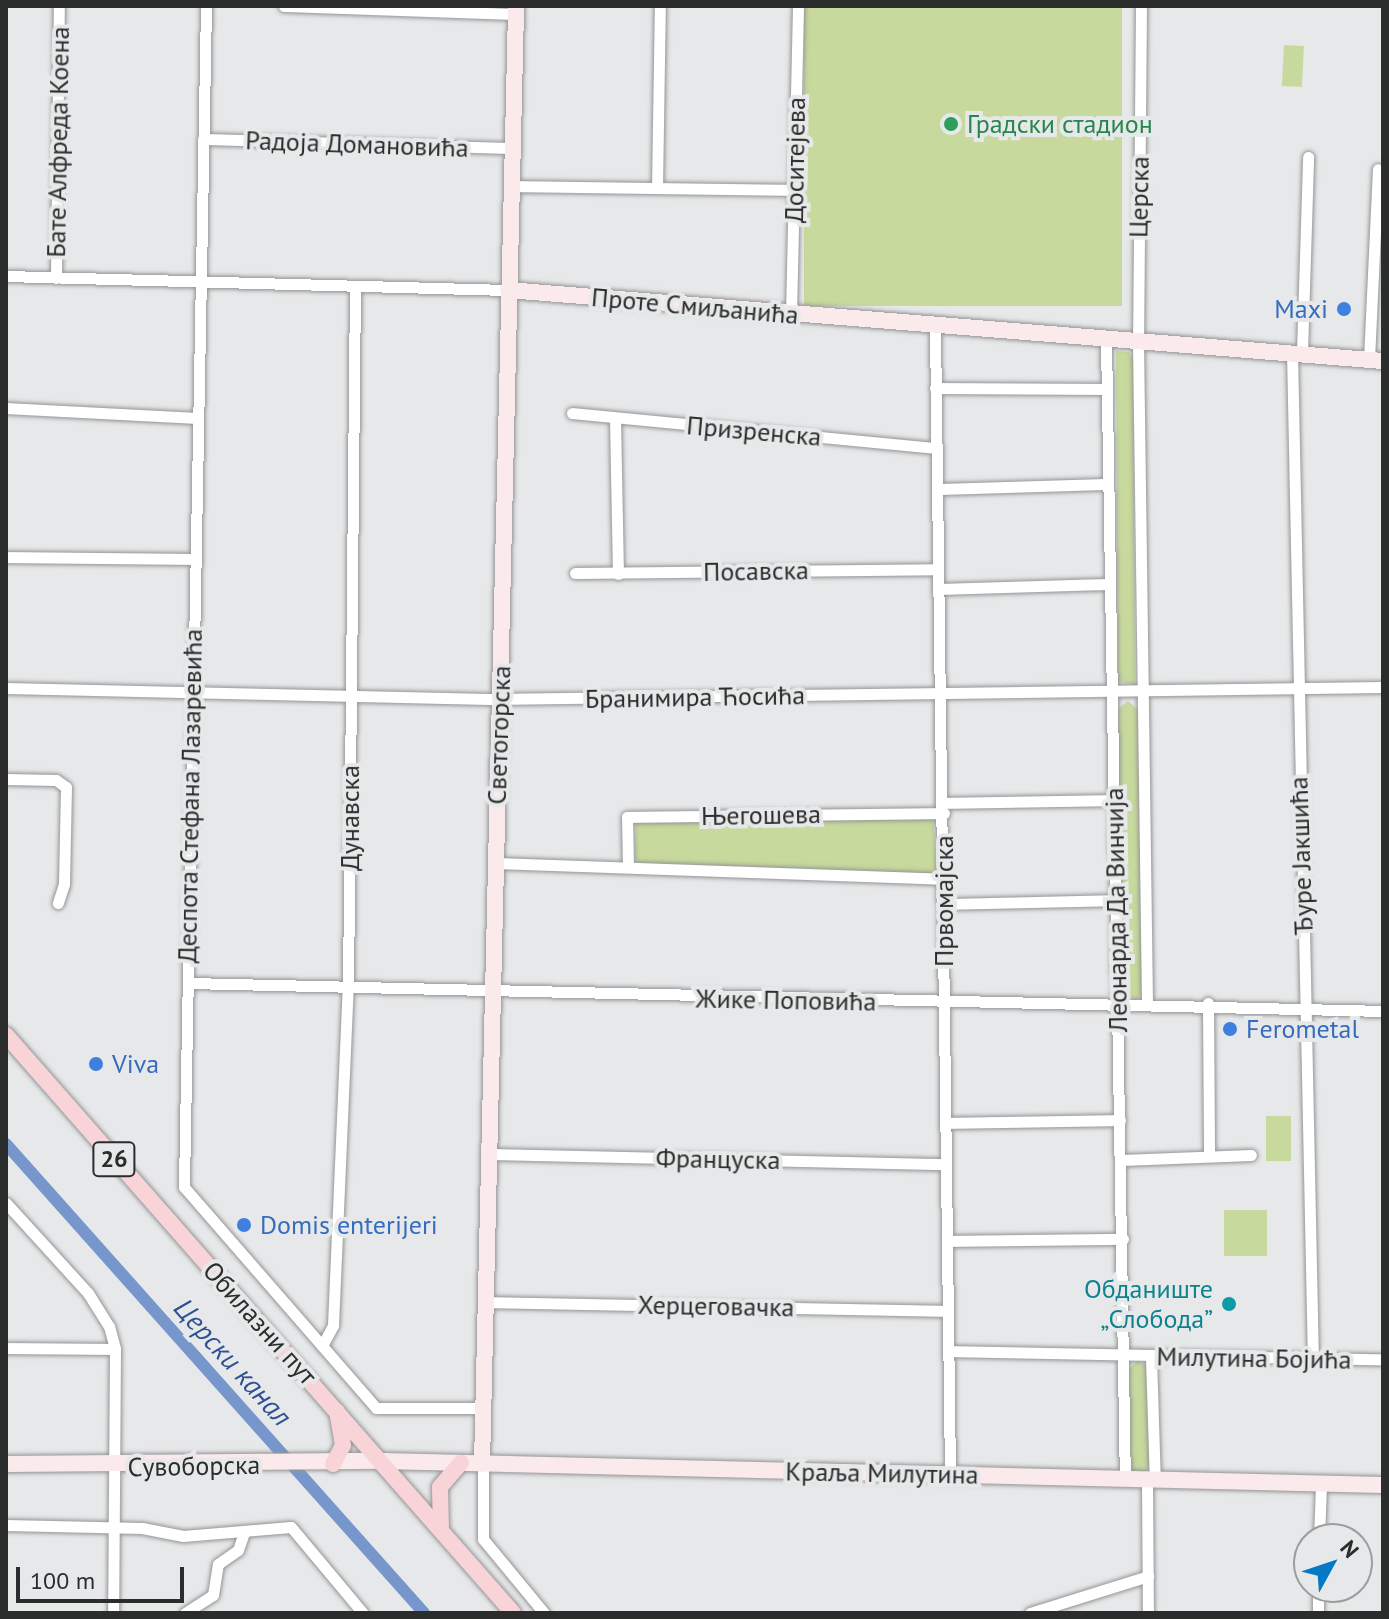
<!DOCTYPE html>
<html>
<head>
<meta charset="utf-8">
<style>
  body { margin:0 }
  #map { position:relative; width:1389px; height:1619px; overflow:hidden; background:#e7e8e9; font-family:"PT Sans",sans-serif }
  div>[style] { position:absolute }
  .green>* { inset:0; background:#c7d99c; transform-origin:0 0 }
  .canal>* { height:12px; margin:-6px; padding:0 6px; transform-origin:6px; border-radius:6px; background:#7796cc }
  .roads { filter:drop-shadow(0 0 2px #949596) drop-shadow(0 0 2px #949596) }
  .street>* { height:11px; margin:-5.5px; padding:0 5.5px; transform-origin:5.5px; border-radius:5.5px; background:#fff }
  .secondary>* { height:16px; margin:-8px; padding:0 8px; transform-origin:8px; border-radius:8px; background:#fbeaec }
  .primary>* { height:16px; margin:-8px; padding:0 8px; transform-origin:8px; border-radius:8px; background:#f8d4d9 }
  .dots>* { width:22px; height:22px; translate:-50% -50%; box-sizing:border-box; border:4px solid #e7e8e9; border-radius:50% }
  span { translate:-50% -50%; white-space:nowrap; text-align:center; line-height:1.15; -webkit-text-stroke:8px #e7e8e9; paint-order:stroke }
  .shield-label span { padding:2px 6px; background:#e7e8e9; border:2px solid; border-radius:6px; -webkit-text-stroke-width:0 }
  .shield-label { font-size:24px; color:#2b2c2c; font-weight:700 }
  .leisure-label { font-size:26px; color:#27864d }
  .left { translate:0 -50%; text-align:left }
  .street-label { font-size:26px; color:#2b2c2c }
  .shop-label { font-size:26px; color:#366cbe }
  .right { translate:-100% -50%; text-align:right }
  .culture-label { font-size:26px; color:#0d838f }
  .water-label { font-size:28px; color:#2d5194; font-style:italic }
  .frame { position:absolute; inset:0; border:8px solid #2b2c2c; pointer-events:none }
  .north { position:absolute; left:1293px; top:1523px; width:80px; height:80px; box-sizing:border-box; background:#e7e8e9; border:2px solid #9c9d9d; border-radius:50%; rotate:50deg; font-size:22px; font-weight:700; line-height:32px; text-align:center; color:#2b2c2c }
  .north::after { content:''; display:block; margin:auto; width:28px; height:36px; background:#0579c3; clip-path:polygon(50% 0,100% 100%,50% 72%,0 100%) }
  .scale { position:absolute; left:16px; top:1567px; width:168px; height:36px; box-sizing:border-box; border:4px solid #2b2c2c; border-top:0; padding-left:10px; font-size:24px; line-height:28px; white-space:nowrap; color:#2b2c2c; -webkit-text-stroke:6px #e7e8e9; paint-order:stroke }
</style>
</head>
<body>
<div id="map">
  <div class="green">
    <i style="left:804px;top:6px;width:318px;height:300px"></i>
    <i style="left:1284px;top:45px;width:20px;height:41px;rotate:3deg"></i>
    <i style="clip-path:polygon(1116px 351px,1129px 352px,1133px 359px,1135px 685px,1118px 681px)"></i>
    <i style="clip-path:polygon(1128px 701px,1138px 710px,1142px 994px,1136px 1000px,1123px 993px,1117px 710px)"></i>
    <i style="clip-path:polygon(933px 817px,937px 869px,933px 874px,640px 865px,635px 858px,636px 822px)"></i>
    <i style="left:1266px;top:1116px;width:25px;height:45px"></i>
    <i style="left:1224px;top:1210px;width:43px;height:46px"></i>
    <i style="clip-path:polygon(1137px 1361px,1146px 1365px,1150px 1463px,1144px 1474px,1134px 1474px,1129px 1465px,1129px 1369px)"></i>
  </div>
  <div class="canal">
    <i style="left:6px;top:1144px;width:628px;rotate:48.29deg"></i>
  </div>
  <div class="roads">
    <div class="street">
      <i style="left:206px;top:6px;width:1181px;rotate:91.07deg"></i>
      <i style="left:184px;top:1187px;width:293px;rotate:49deg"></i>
      <i style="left:376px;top:1408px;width:107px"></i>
      <i style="left:284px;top:6px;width:232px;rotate:2deg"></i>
      <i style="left:1141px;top:6px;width:335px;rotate:90.5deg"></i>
      <i style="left:1138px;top:341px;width:662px;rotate:89.22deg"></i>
      <i style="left:203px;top:139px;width:309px;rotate:1.7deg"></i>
      <i style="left:511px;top:186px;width:284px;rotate:0.8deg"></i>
      <i style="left:657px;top:188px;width:182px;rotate:-89.1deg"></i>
      <i style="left:6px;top:276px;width:502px;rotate:1.6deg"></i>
      <i style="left:56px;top:278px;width:272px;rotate:-89.4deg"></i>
      <i style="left:791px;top:315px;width:309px;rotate:-88.7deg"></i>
      <i style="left:935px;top:328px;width:1146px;rotate:89.25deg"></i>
      <i style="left:1106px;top:340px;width:1140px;rotate:89.05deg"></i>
      <i style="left:1292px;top:352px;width:1007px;rotate:88.81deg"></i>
      <i style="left:1302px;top:352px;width:195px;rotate:-88.2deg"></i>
      <i style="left:1369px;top:359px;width:190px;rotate:-87.3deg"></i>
      <i style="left:935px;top:388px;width:172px;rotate:0.3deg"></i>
      <i style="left:6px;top:408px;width:191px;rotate:3deg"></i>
      <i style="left:572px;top:413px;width:366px;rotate:5.5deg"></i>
      <i style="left:615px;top:419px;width:155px;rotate:88.9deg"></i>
      <i style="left:937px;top:489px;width:171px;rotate:-1.7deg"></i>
      <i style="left:6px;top:557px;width:187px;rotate:0.6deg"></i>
      <i style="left:575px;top:573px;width:363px;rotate:-0.6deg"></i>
      <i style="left:938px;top:589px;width:172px;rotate:-1.7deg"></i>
      <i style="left:6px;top:688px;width:494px;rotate:1.3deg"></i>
      <i style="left:500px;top:699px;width:883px;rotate:-0.78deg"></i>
      <i style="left:6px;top:779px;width:50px;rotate:1.1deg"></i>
      <i style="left:56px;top:780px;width:12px;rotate:35deg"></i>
      <i style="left:66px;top:787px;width:97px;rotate:91.2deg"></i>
      <i style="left:64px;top:884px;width:20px;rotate:108deg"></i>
      <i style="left:944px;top:803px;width:170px;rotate:-1deg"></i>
      <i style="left:494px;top:863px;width:450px;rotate:2deg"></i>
      <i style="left:628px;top:867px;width:50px;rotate:-91.1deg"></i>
      <i style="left:627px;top:817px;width:317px;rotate:-0.7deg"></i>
      <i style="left:945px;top:904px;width:171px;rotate:-1.3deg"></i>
      <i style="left:188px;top:983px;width:1195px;rotate:1.34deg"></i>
      <i style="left:1208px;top:1003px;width:153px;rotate:89.6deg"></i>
      <i style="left:947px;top:1123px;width:173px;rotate:-1deg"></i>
      <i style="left:490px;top:1154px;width:456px;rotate:1.3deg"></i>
      <i style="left:1121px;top:1160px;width:130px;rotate:-2.2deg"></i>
      <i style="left:6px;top:1203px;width:122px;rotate:47.7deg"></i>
      <i style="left:88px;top:1293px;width:39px;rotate:58deg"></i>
      <i style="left:109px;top:1326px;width:24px;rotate:75deg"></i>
      <i style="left:115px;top:1349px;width:264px;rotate:90.4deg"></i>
      <i style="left:947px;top:1241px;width:176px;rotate:-0.7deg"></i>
      <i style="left:486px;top:1302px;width:461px;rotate:1.1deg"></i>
      <i style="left:322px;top:1346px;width:24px;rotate:-62deg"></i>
      <i style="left:333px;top:1325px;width:337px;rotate:-87.5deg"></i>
      <i style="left:348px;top:988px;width:701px;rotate:-89.43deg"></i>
      <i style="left:6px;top:1348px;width:109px;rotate:0.5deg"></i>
      <i style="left:949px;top:1351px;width:434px;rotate:1.1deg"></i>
      <i style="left:1151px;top:1357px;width:124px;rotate:88.2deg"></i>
      <i style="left:483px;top:1464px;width:75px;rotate:90deg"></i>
      <i style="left:483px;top:1539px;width:96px;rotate:50.5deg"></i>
      <i style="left:1147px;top:1481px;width:132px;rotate:89.6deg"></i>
      <i style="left:6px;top:1525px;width:136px;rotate:1.3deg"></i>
      <i style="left:142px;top:1528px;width:42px;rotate:11deg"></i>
      <i style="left:183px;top:1536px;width:108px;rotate:-4.8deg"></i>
      <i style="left:291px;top:1527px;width:112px;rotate:50.1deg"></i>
      <i style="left:1319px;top:1539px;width:55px;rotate:-87.9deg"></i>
      <i style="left:185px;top:1613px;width:33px;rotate:-33deg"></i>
      <i style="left:213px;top:1595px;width:31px;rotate:-81deg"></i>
      <i style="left:218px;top:1564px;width:24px;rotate:-35deg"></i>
      <i style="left:238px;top:1550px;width:18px;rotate:-71deg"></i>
      <i style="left:1030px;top:1613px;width:124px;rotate:-17.4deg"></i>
      <i style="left:1318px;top:1613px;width:26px;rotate:-90deg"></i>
    </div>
    <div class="secondary">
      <i style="left:508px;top:290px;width:878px;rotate:4.64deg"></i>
      <i style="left:6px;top:1464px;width:376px;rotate:-0.5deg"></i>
      <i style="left:382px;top:1461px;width:1001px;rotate:1.37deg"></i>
      <i style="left:482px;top:1464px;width:1458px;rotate:-88.66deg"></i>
    </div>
    <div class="primary">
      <i style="left:6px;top:1035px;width:769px;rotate:48.74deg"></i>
      <i style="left:333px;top:1464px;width:21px;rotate:-62deg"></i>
      <i style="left:343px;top:1445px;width:34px;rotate:-100deg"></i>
      <i style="left:441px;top:1529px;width:42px;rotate:-91.4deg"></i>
      <i style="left:440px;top:1487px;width:32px;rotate:-49deg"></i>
    </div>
  </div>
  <div class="dots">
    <i style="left:951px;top:124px;background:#2e9e5b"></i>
    <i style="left:1344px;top:309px;background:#3f7fe0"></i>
    <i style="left:1230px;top:1029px;background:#3f7fe0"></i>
    <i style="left:96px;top:1064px;background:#3f7fe0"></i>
    <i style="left:244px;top:1225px;background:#3f7fe0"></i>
    <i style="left:1229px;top:1304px;background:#0f9aa8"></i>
  </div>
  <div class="shield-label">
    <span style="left:114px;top:1159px">26</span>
  </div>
  <div class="leisure-label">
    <span class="left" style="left:967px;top:124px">Градски стадион</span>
  </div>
  <div class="street-label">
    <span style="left:58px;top:142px;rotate:-89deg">Бате Алфреда Коена</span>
    <span style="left:357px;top:144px;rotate:2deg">Радоја Домановића</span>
    <span style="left:795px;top:160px;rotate:-89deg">Доситејева</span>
    <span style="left:1139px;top:197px;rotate:-89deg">Церска</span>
    <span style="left:695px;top:306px;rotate:5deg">Проте Смиљанића</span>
    <span style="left:754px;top:431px;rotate:5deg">Призренска</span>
    <span style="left:756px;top:571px;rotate:-1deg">Посавска</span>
    <span style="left:695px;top:697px;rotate:-1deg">Бранимира Ћосића</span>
    <span style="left:499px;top:735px;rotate:-88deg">Светогорска</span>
    <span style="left:190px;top:796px;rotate:-89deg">Деспота Стефана Лазаревића</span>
    <span style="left:761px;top:815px;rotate:-1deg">Његошева</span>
    <span style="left:350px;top:818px;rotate:-90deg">Дунавска</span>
    <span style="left:1301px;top:856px;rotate:-92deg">Ђуре Јакшића</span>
    <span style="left:944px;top:901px;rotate:-90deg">Првомајска</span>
    <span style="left:1116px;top:910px;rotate:-91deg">Леонарда Да Винчија</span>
    <span style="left:786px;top:1000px;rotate:1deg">Жике Поповића</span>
    <span style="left:718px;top:1159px;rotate:1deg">Француска</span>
    <span style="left:716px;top:1306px;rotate:1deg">Херцеговачка</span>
    <span style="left:260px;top:1323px;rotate:48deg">Обилазни пут</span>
    <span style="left:1254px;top:1358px;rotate:1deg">Милутина Бојића</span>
    <span style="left:194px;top:1466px;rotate:-1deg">Сувоборска</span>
    <span style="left:882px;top:1473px;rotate:1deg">Краља Милутина</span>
  </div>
  <div class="shop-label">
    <span class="right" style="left:1328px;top:309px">Maxi</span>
    <span class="left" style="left:1246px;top:1029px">Ferometal</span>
    <span class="left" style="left:112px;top:1064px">Viva</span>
    <span class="left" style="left:260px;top:1225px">Domis enterijeri</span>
  </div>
  <div class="culture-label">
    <span class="right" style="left:1213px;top:1304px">Обданиште<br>„Слобода”</span>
  </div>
  <div class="water-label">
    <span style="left:233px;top:1362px;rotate:48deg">Церски канал</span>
  </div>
  <div class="frame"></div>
  <div class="north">N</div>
  <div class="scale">100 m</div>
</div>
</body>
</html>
